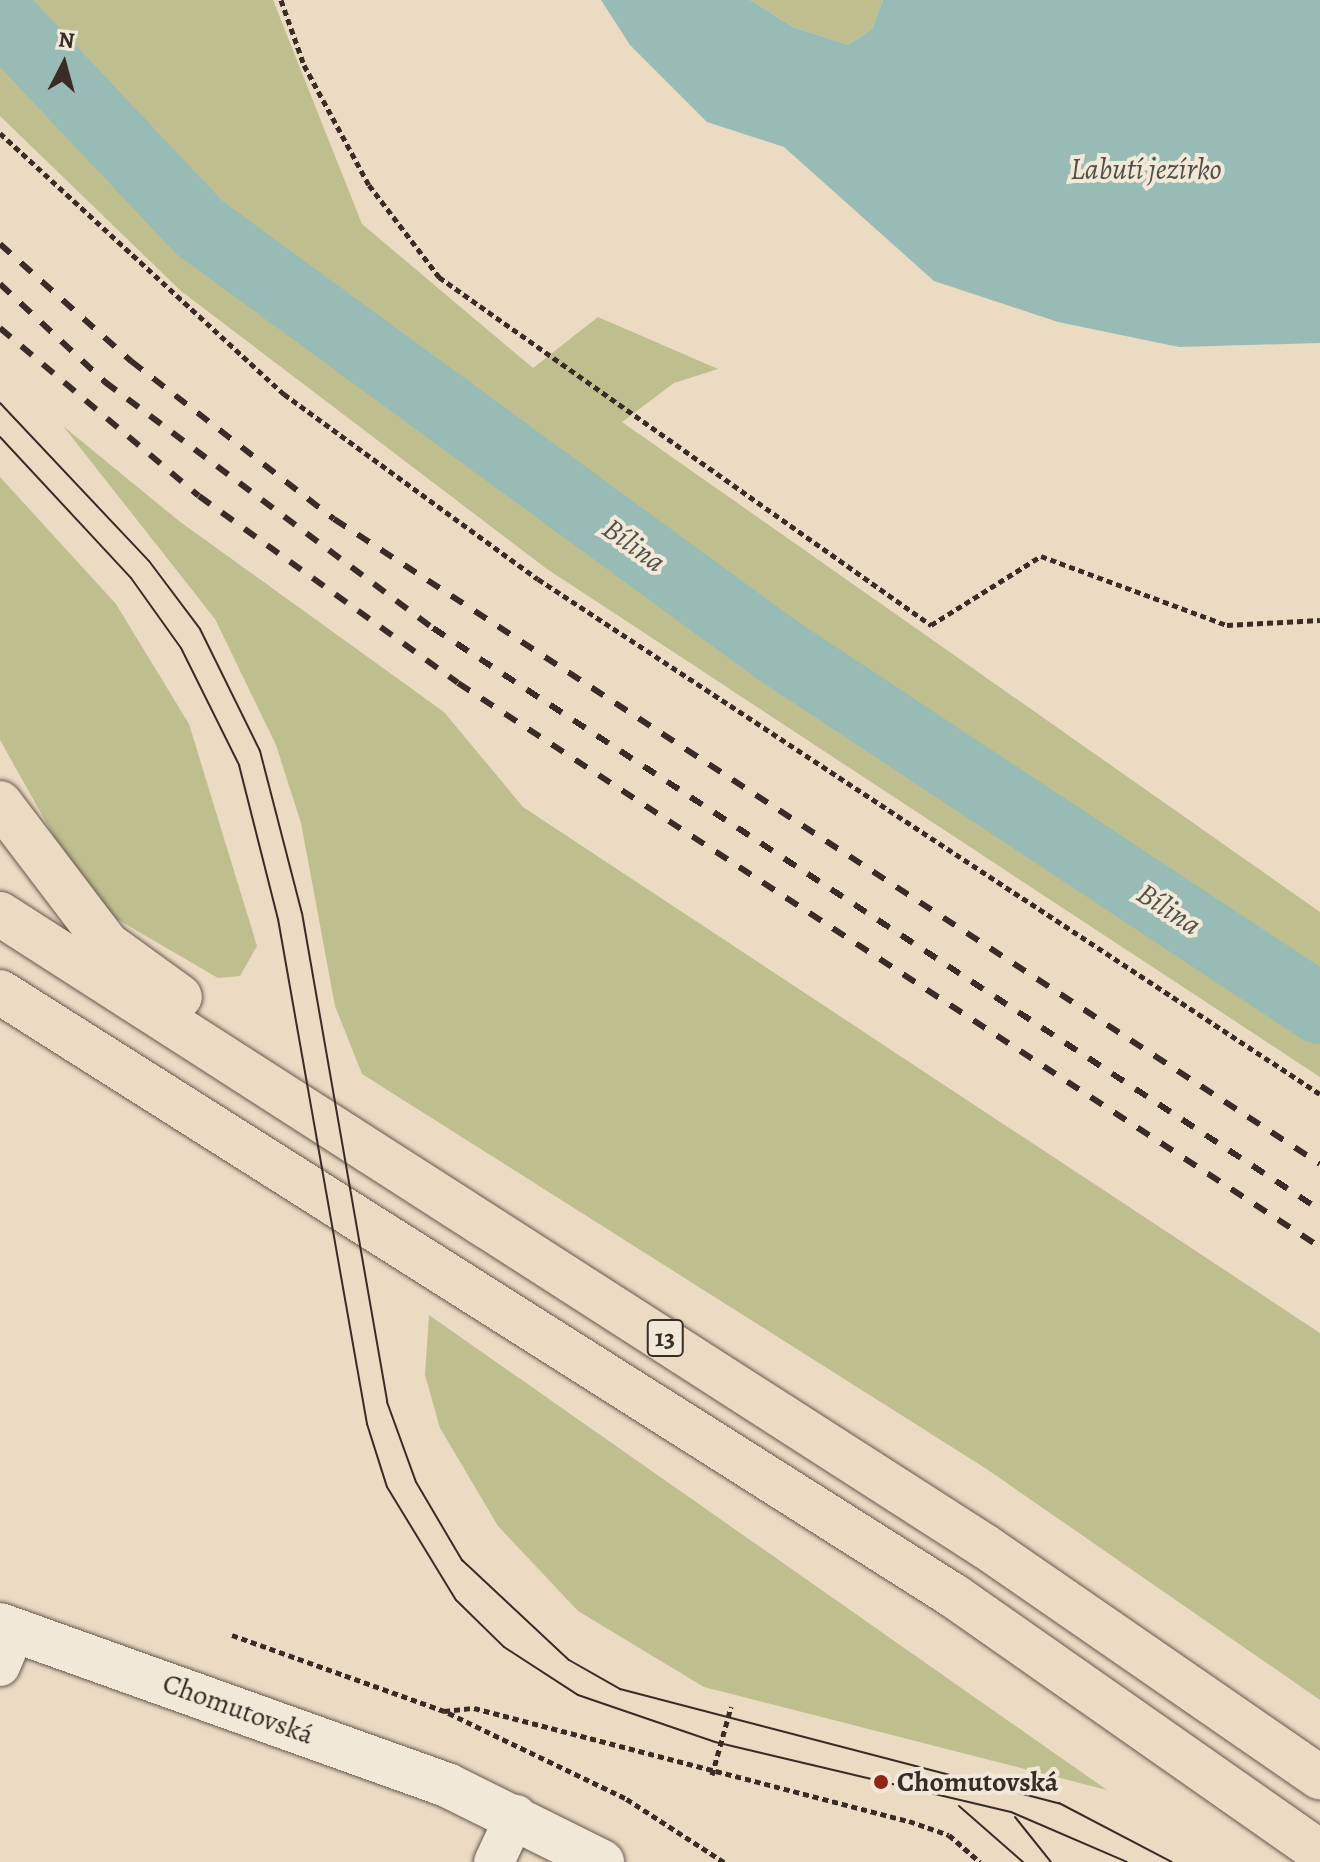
<!DOCTYPE html>
<html>
<head>
<meta charset="utf-8">
<style>
  body { margin:0 }
  #map { position:relative; width:1320px; height:1862px; overflow:hidden; background:#ebdbc3; font-family:Alegreya,serif }
  div>[style] { position:absolute }
  .green>* { inset:0; background:#bebe8f }
  .water>* { inset:0; background:#98bbb5 }
  .river>* { height:70px; margin:-35px; padding:0 35px; transform-origin:35px; border-radius:35px; background:#98bbb5 }
  .path>* { height:5px; margin-top:-2.5px; transform-origin:0; background:repeating-linear-gradient(90deg,#392c27 0 6px,transparent 0 10px) }
  .roads { filter:drop-shadow(0 0 2px #66584e) drop-shadow(0 0 2px #66584e) }
  .street>* { height:40px; margin:-20px; padding:0 20px; transform-origin:20px; border-radius:20px; background:#f2e8d8 }
  .secondary>* { height:44px; margin:-22px; padding:0 22px; transform-origin:22px; border-radius:22px; background:#f2e8d8 }
  .highway>* { height:44px; margin:-22px; padding:0 22px; transform-origin:22px; border-radius:22px; background:#ebdbc3 }
  .tram>* { height:2px; margin:-1px; padding:0 1px; transform-origin:1px; border-radius:1px; background:#392c27 }
  .rail>* { height:6px; margin-top:-3px; transform-origin:0; background:repeating-linear-gradient(90deg,#392c27 0 14px,transparent 0 28px) }
  .dots>* { width:22px; height:22px; translate:-50% -50%; box-sizing:border-box; border:4px solid #f2e8d8; border-radius:50% }
  span { translate:-50% -50%; white-space:nowrap; text-align:center; line-height:1.15; -webkit-text-stroke:8px #f2e8d8; paint-order:stroke }
  .shield-label span { padding:2px 6px; background:#f2e8d8; border:2px solid; border-radius:6px; -webkit-text-stroke-width:0 }
  .shield-label { font-size:26px; color:#392c27; font-weight:700 }
  .street-label { font-size:28px; color:#392c27 }
  .poi-label { font-size:28px; color:#392c27; font-weight:700 }
  .left { translate:0 -50%; text-align:left }
  .water-label { font-size:30px; color:#51504a; font-style:italic }
  .north { position:absolute; left:24px; top:24px; width:80px; height:80px; -webkit-text-stroke:6px #f2e8d8; paint-order:stroke; rotate:6deg; font-size:22px; font-weight:700; line-height:32px; text-align:center; color:#392c27 }
  .north::after { content:''; display:block; margin:auto; width:28px; height:36px; background:#392c27; clip-path:polygon(50% 0,100% 100%,50% 72%,0 100%) }
</style>
</head>
<body>
<div id="map">
  <div class="green">
    <i style="clip-path:polygon(0 0,273px 0,362px 224px,533px 368px,598px 317px,718px 369px,674px 383px,622px 422px,1320px 912px,1320px 1077px,547px 569px,181px 291px,0 116px)"></i>
    <i style="clip-path:polygon(750px 0,883px 0,872px 29px,848px 45px,793px 27px)"></i>
    <i style="clip-path:polygon(63px 426px,179px 521px,444px 712px,523px 807px,1320px 1333px,1320px 1700px,985px 1468px,362px 1074px,335px 1006px,301px 823px,276px 745px,215px 619px)"></i>
    <i style="clip-path:polygon(0 477px,116px 604px,189px 724px,257px 946px,240px 976px,218px 978px,115px 918px,55px 838px,0 740px)"></i>
    <i style="clip-path:polygon(429px 1315px,1107px 1790px,704px 1687px,578px 1611px,498px 1526px,440px 1428px,425px 1375px)"></i>
  </div>
  <div class="water">
    <i style="clip-path:polygon(601px 0,750px 0,793px 27px,848px 45px,872px 29px,883px 0,1320px 0,1320px 343px,1179px 347px,1058px 322px,934px 281px,784px 147px,707px 122px,630px 45px)"></i>
  </div>
  <div class="river">
    <i style="left:0;top:16px;width:291px;rotate:46.7deg"></i>
    <i style="left:200px;top:228px;width:715px;rotate:36.18deg"></i>
    <i style="left:777px;top:650px;width:651px;rotate:33.47deg"></i>
  </div>
  <div class="path">
    <i style="left:281px;top:0;width:69px;rotate:70.5deg"></i>
    <i style="left:304px;top:65px;width:136px;rotate:61.6deg"></i>
    <i style="left:369px;top:185px;width:116px;rotate:52.7deg"></i>
    <i style="left:439px;top:277px;width:603px;rotate:35.27deg"></i>
    <i style="left:931px;top:625px;width:130px;rotate:-32.1deg"></i>
    <i style="left:1041px;top:556px;width:198px;rotate:20.4deg"></i>
    <i style="left:1227px;top:625px;width:93px;rotate:-3.1deg"></i>
    <i style="left:0;top:133px;width:386px;rotate:42.6deg"></i>
    <i style="left:284px;top:394px;width:314px;rotate:36.1deg"></i>
    <i style="left:538px;top:579px;width:936px;rotate:33.37deg"></i>
    <i style="left:232px;top:1635px;width:225px;rotate:19.7deg"></i>
    <i style="left:712px;top:1775px;width:71px;rotate:-74.4deg"></i>
    <i style="left:724px;top:1862px;width:118px;rotate:-147.1deg"></i>
    <i style="left:625px;top:1798px;width:201px;rotate:-154.3deg"></i>
    <i style="left:444px;top:1711px;width:30px;rotate:-6deg"></i>
    <i style="left:474px;top:1708px;width:449px;rotate:14.6deg"></i>
    <i style="left:909px;top:1821px;width:42px;rotate:19.3deg"></i>
    <i style="left:949px;top:1835px;width:41px;rotate:41.1deg"></i>
  </div>
  <div class="roads">
    <div class="street">
      <i style="left:0;top:1666px;width:38px;rotate:-67deg"></i>
      <i style="left:494px;top:1862px;width:52px;rotate:-64.9deg"></i>
    </div>
    <div class="secondary">
      <i style="left:0;top:1625px;width:477px;rotate:19.7deg"></i>
      <i style="left:449px;top:1786px;width:171px;rotate:26.4deg"></i>
    </div>
    <div class="highway">
      <i style="left:0;top:803px;width:177px;rotate:52.8deg"></i>
      <i style="left:107px;top:944px;width:90px;rotate:36deg"></i>
      <i style="left:0;top:914px;width:1172px;rotate:32.7deg"></i>
      <i style="left:986px;top:1547px;width:406px;rotate:34.6deg"></i>
      <i style="left:0;top:992px;width:1129px;rotate:32.34deg"></i>
      <i style="left:954px;top:1596px;width:447px;rotate:35deg"></i>
    </div>
  </div>
  <div class="tram">
    <i style="left:0;top:403px;width:217px;rotate:46.7deg"></i>
    <i style="left:149px;top:561px;width:85px;rotate:53.1deg"></i>
    <i style="left:200px;top:629px;width:136px;rotate:63.8deg"></i>
    <i style="left:260px;top:751px;width:167px;rotate:75.5deg"></i>
    <i style="left:302px;top:913px;width:496px;rotate:80.1deg"></i>
    <i style="left:387px;top:1402px;width:85px;rotate:70.1deg"></i>
    <i style="left:416px;top:1482px;width:91px;rotate:59.5deg"></i>
    <i style="left:462px;top:1560px;width:146px;rotate:43.1deg"></i>
    <i style="left:569px;top:1660px;width:59px;rotate:29.6deg"></i>
    <i style="left:620px;top:1689px;width:454px;rotate:14.6deg"></i>
    <i style="left:1059px;top:1803px;width:127px;rotate:27.6deg"></i>
    <i style="left:0;top:437px;width:192px;rotate:47.1deg"></i>
    <i style="left:131px;top:578px;width:86px;rotate:54.5deg"></i>
    <i style="left:181px;top:648px;width:131px;rotate:63.6deg"></i>
    <i style="left:239px;top:765px;width:159px;rotate:75.8deg"></i>
    <i style="left:278px;top:919px;width:513px;rotate:80deg"></i>
    <i style="left:367px;top:1424px;width:66px;rotate:72.4deg"></i>
    <i style="left:387px;top:1487px;width:132px;rotate:58.6deg"></i>
    <i style="left:456px;top:1600px;width:67px;rotate:44.4deg"></i>
    <i style="left:504px;top:1647px;width:88px;rotate:33deg"></i>
    <i style="left:578px;top:1695px;width:145px;rotate:18.9deg"></i>
    <i style="left:715px;top:1742px;width:304px;rotate:13.3deg"></i>
    <i style="left:1011px;top:1812px;width:126px;rotate:23.3deg"></i>
    <i style="left:959px;top:1806px;width:85px;rotate:41.2deg"></i>
    <i style="left:1015px;top:1817px;width:58px;rotate:51.3deg"></i>
  </div>
  <div class="rail">
    <i style="left:0;top:244px;width:176px;rotate:41.8deg"></i>
    <i style="left:131px;top:361px;width:257px;rotate:37.9deg"></i>
    <i style="left:334px;top:519px;width:1178px;rotate:33.19deg"></i>
    <i style="left:0;top:284px;width:144px;rotate:43deg"></i>
    <i style="left:105px;top:382px;width:410px;rotate:36.9deg"></i>
    <i style="left:433px;top:628px;width:1061px;rotate:33.27deg"></i>
    <i style="left:0;top:328px;width:260px;rotate:40.2deg"></i>
    <i style="left:199px;top:496px;width:319px;rotate:35.8deg"></i>
    <i style="left:458px;top:683px;width:1030px;rotate:33.2deg"></i>
  </div>
  <div class="dots">
    <i style="left:881px;top:1782px;background:#8f2418"></i>
  </div>
  <div class="shield-label">
    <span style="left:665px;top:1338px">13</span>
  </div>
  <div class="street-label">
    <span style="left:238px;top:1709px;rotate:20deg">Chomutovská</span>
  </div>
  <div class="poi-label">
    <span class="left" style="left:897px;top:1782px">Chomutovská</span>
  </div>
  <div class="water-label">
    <span style="left:1146px;top:169px">Labutí jezírko</span>
    <span style="left:634px;top:545px;rotate:36deg">Bílina</span>
    <span style="left:1169px;top:909px;rotate:33deg">Bílina</span>
  </div>
  <div class="north">N</div>
</div>
</body>
</html>
